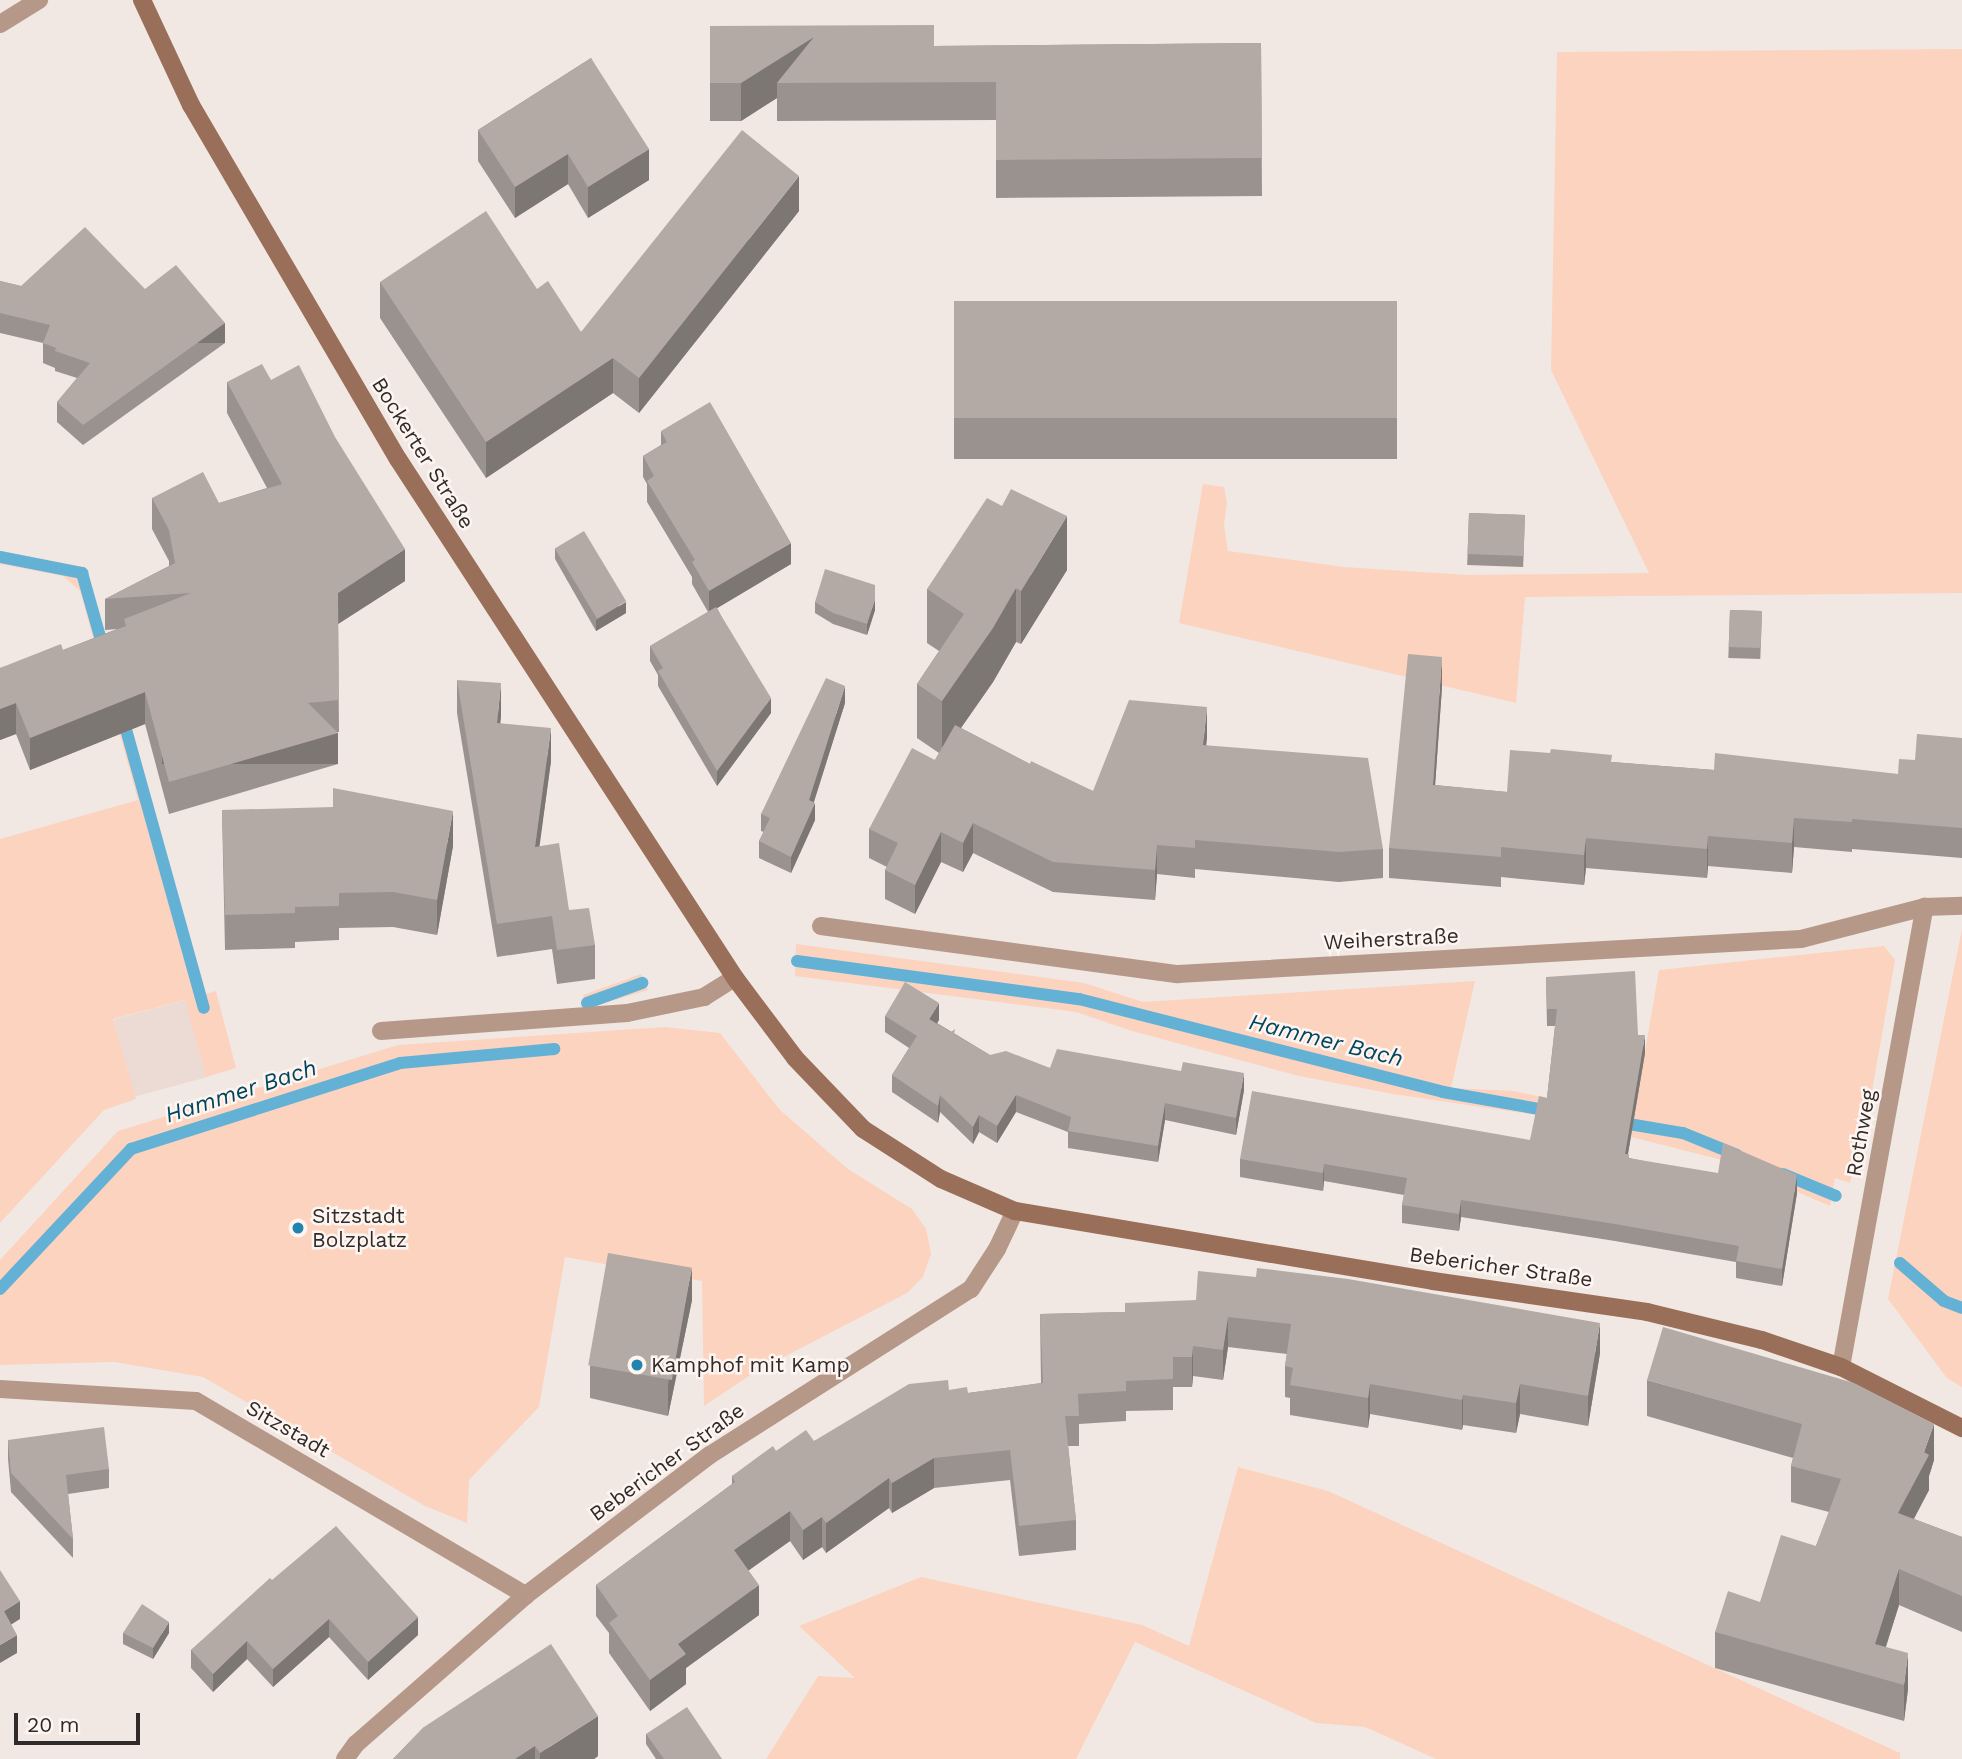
<!DOCTYPE html>
<html>
<head>
<meta charset="utf-8">
<style>
  body { margin:0 }
  #map { position:relative; width:1962px; height:1759px; overflow:hidden; background:#f1e8e4; font-family:"Work Sans",sans-serif }
  div>[style] { position:absolute }
  .built>* { inset:0; background:#ecdbd4; transform-origin:0 0 }
  .green>* { inset:0; background:#fcd3bf }
  .stream>* { height:12px; margin:-6px; padding:0 6px; transform-origin:6px; border-radius:6px; background:#64b1d6 }
  .street>* { height:18px; margin:-9px; padding:0 9px; transform-origin:9px; border-radius:9px; background:#b69888 }
  .secondary>* { height:18px; margin:-9px; padding:0 9px; transform-origin:9px; border-radius:9px; background:#9a6f59 }
  .wall>* { inset:0; background:#9a928f; transform-origin:0 0 }
  .shaded-wall>* { inset:0; background:#7d7774; transform-origin:0 0 }
  .building>* { inset:0; background:#b3aaa6; transform-origin:0 0 }
  .dots>* { width:19px; height:19px; translate:-50% -50%; box-sizing:border-box; border:4px solid #fef5f1; border-radius:50% }
  span { translate:-50% -50%; white-space:nowrap; text-align:center; line-height:1.15; -webkit-text-stroke:5px #fef5f1; paint-order:stroke }
  .street-label { font-size:21px; color:#2f2b2a }
  .poi-label { font-size:21px; color:#2f2b2a }
  .left { translate:0 -50%; text-align:left }
  .water-label { font-size:23px; color:#00465f; font-style:italic }
  .scale { position:absolute; left:14px; top:1713px; width:126px; height:32px; box-sizing:border-box; border:4px solid #2f2b2a; border-top:0; padding-left:9px; font-size:21px; line-height:24px; white-space:nowrap; color:#2f2b2a; -webkit-text-stroke:5px #fef5f1; paint-order:stroke }
</style>
</head>
<body>
<div id="map">
  <div class="built">
    <i style="left:186px;top:1000px;width:80px;height:75px;rotate:75deg"></i>
  </div>
  <div class="green">
    <i style="clip-path:polygon(1962px 49px,1962px 593px,1525px 597px,1516px 703px,1179px 623px,1203px 484px,1224px 487px,1227px 503px,1224px 525px,1228px 551px,1344px 567px,1468px 575px,1649px 573px,1551px 370px,1557px 52px)"></i>
    <i style="clip-path:polygon(0 551px,85px 567px,206px 994px,216px 991px,236px 1068px,206px 1077px,185px 1000px,113px 1019px,136px 1099px,104px 1110px,0 1223px,0 839px,138px 800px,80px 591px,63px 576px,0 564px)"></i>
    <i style="clip-path:polygon(1962px 929px,1962px 1387px,1947px 1378px,1888px 1299px)"></i>
    <i style="clip-path:polygon(796px 944px,1084px 983px,1143px 1002px,1475px 981px,1451px 1088px,1513px 1091px,1634px 1115px,1659px 970px,1884px 946px,1895px 960px,1867px 1120px,1850px 1183px,1835px 1178px,1830px 1206px,1722px 1160px,1556px 1118px,1393px 1094px,1299px 1076px,1132px 1031px,1076px 1012px,795px 976px)"></i>
    <i style="clip-path:polygon(641px 974px,648px 990px,598px 1005px,584px 1005px,583px 995px)"></i>
    <i style="clip-path:polygon(665px 1027px,720px 1033px,780px 1110px,848px 1169px,912px 1209px,926px 1229px,931px 1254px,923px 1277px,907px 1293px,755px 1372px,704px 1406px,702px 1281px,565px 1257px,539px 1407px,469px 1480px,467px 1523px,425px 1506px,203px 1377px,114px 1362px,0 1365px,0 1260px,118px 1131px,398px 1045px)"></i>
    <i style="clip-path:polygon(1238px 1467px,1328px 1491px,1900px 1753px,1900px 1759px,1436px 1759px,1365px 1727px,1316px 1723px,1135px 1642px,1076px 1759px,766px 1759px,818px 1676px,855px 1678px,799px 1626px,921px 1577px,1142px 1625px,1189px 1646px)"></i>
  </div>
  <div class="stream">
    <i style="left:0;top:557px;width:84px;rotate:11deg"></i>
    <i style="left:82px;top:573px;width:81px;rotate:74.2deg"></i>
    <i style="left:122px;top:715px;width:304px;rotate:74.4deg"></i>
    <i style="left:797px;top:961px;width:285px;rotate:7.7deg"></i>
    <i style="left:1079px;top:999px;width:376px;rotate:14.3deg"></i>
    <i style="left:1443px;top:1092px;width:110px;rotate:10deg"></i>
    <i style="left:587px;top:1003px;width:59px;rotate:-20deg"></i>
    <i style="left:1617px;top:1122px;width:67px;rotate:9.5deg"></i>
    <i style="left:1683px;top:1133px;width:58px;rotate:22.2deg"></i>
    <i style="left:1783px;top:1174px;width:57px;rotate:22.5deg"></i>
    <i style="left:1900px;top:1263px;width:58px;rotate:40.8deg"></i>
    <i style="left:1944px;top:1301px;width:19px;rotate:21deg"></i>
    <i style="left:0;top:1289px;width:192px;rotate:-46.9deg"></i>
    <i style="left:131px;top:1149px;width:282px;rotate:-17.7deg"></i>
    <i style="left:400px;top:1063px;width:155px;rotate:-5.2deg"></i>
  </div>
  <div class="street">
    <i style="left:0;top:24px;width:46px;rotate:-31.6deg"></i>
    <i style="left:821px;top:926px;width:360px;rotate:7.7deg"></i>
    <i style="left:1178px;top:974px;width:624px;rotate:-3.22deg"></i>
    <i style="left:1801px;top:939px;width:128px;rotate:-14.5deg"></i>
    <i style="left:1925px;top:907px;width:37px;rotate:-2deg"></i>
    <i style="left:381px;top:1031px;width:247px;rotate:-4.2deg"></i>
    <i style="left:627px;top:1013px;width:79px;rotate:-11.7deg"></i>
    <i style="left:704px;top:997px;width:36px;rotate:-32deg"></i>
    <i style="left:1841px;top:1367px;width:468px;rotate:-79.7deg"></i>
    <i style="left:0;top:1389px;width:196px;rotate:3.5deg"></i>
    <i style="left:196px;top:1401px;width:383px;rotate:30.5deg"></i>
    <i style="left:345px;top:1759px;width:19px;rotate:-54deg"></i>
    <i style="left:356px;top:1744px;width:226px;rotate:-41.2deg"></i>
    <i style="left:526px;top:1595px;width:231px;rotate:-37.3deg"></i>
    <i style="left:710px;top:1455px;width:309px;rotate:-32.5deg"></i>
    <i style="left:971px;top:1289px;width:48px;rotate:-57deg"></i>
    <i style="left:997px;top:1249px;width:42px;rotate:-64.7deg"></i>
  </div>
  <div class="secondary">
    <i style="left:142px;top:0;width:116px;rotate:65deg"></i>
    <i style="left:191px;top:105px;width:410px;rotate:59.7deg"></i>
    <i style="left:398px;top:459px;width:619px;rotate:57deg"></i>
    <i style="left:735px;top:978px;width:100px;rotate:53.1deg"></i>
    <i style="left:795px;top:1058px;width:98px;rotate:46.2deg"></i>
    <i style="left:863px;top:1129px;width:93px;rotate:32.7deg"></i>
    <i style="left:941px;top:1179px;width:81px;rotate:23.4deg"></i>
    <i style="left:1015px;top:1211px;width:424px;rotate:9.5deg"></i>
    <i style="left:1433px;top:1281px;width:216px;rotate:8.2deg"></i>
    <i style="left:1647px;top:1312px;width:118px;rotate:13.7deg"></i>
    <i style="left:1762px;top:1340px;width:83px;rotate:18.9deg"></i>
    <i style="left:1841px;top:1367px;width:136px;rotate:26.8deg"></i>
  </div>
  <div class="wall">
    <i style="clip-path:polygon(710px 26px,934px 46px,1261px 43px,1262px 196px,996px 198px,996px 120px,777px 121px,777px 98px,741px 121px,710px 121px)"></i>
    <i style="clip-path:polygon(591px 58px,649px 180px,588px 218px,568px 184px,515px 218px,478px 161px,478px 130px)"></i>
    <i style="clip-path:polygon(799px 211px,639px 413px,613px 393px,486px 478px,380px 318px,380px 282px,537px 289px,581px 332px)"></i>
    <i style="clip-path:polygon(0 281px,21px 286px,145px 289px,225px 343px,83px 445px,57px 422px,57px 402px,77px 378px,55px 371px,55px 368px,43px 363px,43px 343px,0 333px)"></i>
    <i style="left:1397px;top:301px;width:158px;height:443px;rotate:90deg"></i>
    <i style="clip-path:polygon(271px 380px,405px 581px,338px 624px,339px 732px,337px 732px,338px 764px,169px 814px,145px 724px,30px 770px,16px 734px,0 740px,0 668px,63px 650px,117px 629px,105px 630px,105px 599px,169px 566px,169px 561px,152px 529px,152px 498px,219px 503px,267px 488px,227px 413px,227px 382px)"></i>
    <i style="clip-path:polygon(661px 431px,791px 564px,717px 608px,771px 713px,717px 786px,658px 686px,658px 675px,650px 661px,650px 646px,708px 612px,692px 584px,692px 577px,647px 502px,647px 484px,643px 477px,643px 456px,661px 445px)"></i>
    <i style="left:1469px;top:513px;width:56px;height:52px;rotate:2deg"></i>
    <i style="clip-path:polygon(555px 548px,626px 613px,596px 631px,555px 559px)"></i>
    <i style="clip-path:polygon(1067px 570px,1021px 644px,1016px 642px,993px 682px,961px 728px,1030px 764px,1093px 791px,1207px 737px,1206px 745px,1383px 849px,1383px 878px,1339px 882px,1195px 869px,1195px 878px,1157px 874px,1155px 900px,1053px 892px,973px 853px,963px 872px,941px 862px,915px 914px,885px 899px,885px 870px,887px 867px,869px 858px,869px 829px,935px 760px,939px 753px,917px 738px,917px 684px,939px 651px,927px 643px,927px 589px)"></i>
    <i style="clip-path:polygon(815px 602px,875px 610px,867px 635px,833px 624px,815px 613px)"></i>
    <i style="left:1730px;top:610px;width:32px;height:48px;rotate:2deg"></i>
    <i style="clip-path:polygon(457px 680px,501px 716px,500px 723px,551px 761px,539px 846px,569px 910px,595px 945px,595px 979px,557px 984px,552px 949px,497px 957px,457px 713px)"></i>
    <i style="clip-path:polygon(1442px 687px,1435px 785px,1507px 792px,1612px 762px,1714px 770px,1898px 774px,1915px 760px,1962px 738px,1962px 858px,1852px 849px,1852px 852px,1794px 847px,1792px 873px,1708px 866px,1707px 878px,1586px 868px,1584px 885px,1501px 877px,1501px 887px,1389px 878px,1389px 848px)"></i>
    <i style="clip-path:polygon(845px 703px,814px 802px,815px 820px,791px 873px,759px 858px,759px 841px,764px 832px,761px 831px,761px 814px)"></i>
    <i style="clip-path:polygon(222px 810px,453px 846px,437px 935px,393px 927px,339px 928px,339px 940px,295px 942px,295px 948px,225px 950px)"></i>
    <i style="clip-path:polygon(1546px 977px,1638px 1035px,1645px 1053px,1628px 1154px,1629px 1158px,1797px 1193px,1782px 1286px,1736px 1278px,1736px 1262px,1615px 1241px,1461px 1217px,1459px 1231px,1402px 1223px,1402px 1205px,1404px 1195px,1324px 1181px,1323px 1191px,1240px 1177px,1240px 1159px,1530px 1140px,1547px 1098px,1555px 1026px,1547px 1026px)"></i>
    <i style="clip-path:polygon(885px 1016px,939px 1020px,937px 1023px,990px 1055px,1050px 1068px,1244px 1090px,1236px 1135px,1165px 1120px,1158px 1162px,1068px 1148px,1068px 1132px,1016px 1112px,997px 1143px,979px 1132px,973px 1144px,940px 1112px,938px 1123px,892px 1092px,892px 1075px,909px 1048px,885px 1032px)"></i>
    <i style="clip-path:polygon(692px 1300px,668px 1416px,590px 1398px,590px 1366px)"></i>
    <i style="clip-path:polygon(1125px 1303px,1600px 1353px,1588px 1426px,1520px 1414px,1516px 1433px,1463px 1425px,1462px 1430px,1370px 1414px,1368px 1428px,1290px 1415px,1290px 1398px,1285px 1397px,1285px 1366px,1287px 1354px,1228px 1347px,1223px 1380px,1193px 1376px,1192px 1387px,1173px 1387px,1173px 1410px,1126px 1411px,1126px 1421px,1079px 1424px,1079px 1446px,1068px 1446px,1076px 1520px,1076px 1550px,1019px 1556px,1010px 1480px,934px 1488px,892px 1513px,889px 1508px,826px 1553px,822px 1547px,803px 1560px,790px 1541px,748px 1570px,759px 1615px,686px 1668px,686px 1684px,650px 1711px,609px 1653px,609px 1633px,596px 1616px,596px 1585px,732px 1484px,732px 1476px,776px 1451px,814px 1441px,949px 1390px,968px 1393px,1041px 1383px,1040px 1314px,1125px 1312px)"></i>
    <i style="clip-path:polygon(1647px 1380px,1934px 1460px,1929px 1476px,1929px 1490px,1914px 1519px,1962px 1537px,1962px 1632px,1899px 1605px,1886px 1647px,1908px 1689px,1904px 1721px,1715px 1668px,1715px 1632px,1760px 1602px,1816px 1546px,1829px 1512px,1791px 1502px,1791px 1466px,1793px 1458px,1647px 1416px)"></i>
    <i style="clip-path:polygon(8px 1440px,109px 1469px,109px 1488px,68px 1494px,73px 1539px,73px 1558px,11px 1492px,8px 1459px)"></i>
    <i style="clip-path:polygon(272px 1580px,418px 1635px,368px 1680px,329px 1637px,273px 1687px,247px 1659px,213px 1692px,191px 1668px,191px 1650px)"></i>
    <i style="clip-path:polygon(123px 1633px,169px 1633px,153px 1659px,123px 1644px)"></i>
    <i style="clip-path:polygon(424px 1727px,598px 1756px,594px 1759px,393px 1759px)"></i>
    <i style="clip-path:polygon(646px 1734px,722px 1759px,656px 1759px,646px 1744px)"></i>
  </div>
  <div class="shaded-wall">
    <i style="clip-path:polygon(814px 37px,777px 83px,777px 98px,741px 121px,741px 83px)"></i>
    <i style="clip-path:polygon(649px 149px,649px 180px,588px 218px,588px 187px)"></i>
    <i style="clip-path:polygon(568px 154px,568px 184px,515px 218px,515px 187px)"></i>
    <i style="clip-path:polygon(799px 176px,799px 211px,639px 413px,639px 378px)"></i>
    <i style="left:225px;top:323px;width:20px;height:175px;rotate:90deg"></i>
    <i style="clip-path:polygon(613px 358px,613px 393px,486px 478px,486px 442px)"></i>
    <i style="clip-path:polygon(1067px 516px,1067px 570px,1021px 644px,1021px 591px)"></i>
    <i style="clip-path:polygon(791px 543px,791px 564px,709px 613px,709px 591px)"></i>
    <i style="clip-path:polygon(405px 549px,405px 581px,338px 624px,338px 593px)"></i>
    <i style="clip-path:polygon(1016px 588px,1016px 642px,993px 682px,942px 755px,942px 701px)"></i>
    <i style="clip-path:polygon(875px 599px,875px 610px,867px 635px,867px 624px)"></i>
    <i style="clip-path:polygon(626px 602px,626px 613px,596px 631px,596px 620px)"></i>
    <i style="clip-path:polygon(1442px 657px,1442px 687px,1433px 815px,1433px 785px)"></i>
    <i style="clip-path:polygon(501px 683px,501px 716px,497px 756px,497px 723px)"></i>
    <i style="clip-path:polygon(845px 686px,845px 703px,809px 817px,809px 800px)"></i>
    <i style="clip-path:polygon(145px 692px,145px 724px,30px 770px,30px 738px)"></i>
    <i style="clip-path:polygon(771px 698px,771px 713px,717px 786px,717px 771px)"></i>
    <i style="clip-path:polygon(16px 703px,16px 734px,0 740px,0 709px)"></i>
    <i style="clip-path:polygon(1207px 707px,1207px 737px,1203px 774px,1203px 745px)"></i>
    <i style="clip-path:polygon(551px 728px,551px 761px,535px 880px,535px 847px)"></i>
    <i style="left:338px;top:733px;width:31px;height:176px;rotate:90deg"></i>
    <i style="clip-path:polygon(815px 803px,815px 820px,791px 873px,791px 857px)"></i>
    <i style="clip-path:polygon(453px 811px,453px 846px,437px 935px,437px 900px)"></i>
    <i style="clip-path:polygon(1794px 818px,1794px 847px,1792px 873px,1792px 843px)"></i>
    <i style="clip-path:polygon(973px 823px,973px 853px,963px 872px,963px 843px)"></i>
    <i style="clip-path:polygon(941px 832px,941px 862px,915px 914px,915px 885px)"></i>
    <i style="clip-path:polygon(1708px 836px,1708px 866px,1707px 878px,1707px 849px)"></i>
    <i style="clip-path:polygon(1586px 838px,1586px 868px,1584px 885px,1584px 855px)"></i>
    <i style="clip-path:polygon(1157px 845px,1157px 874px,1155px 900px,1155px 870px)"></i>
    <i style="clip-path:polygon(939px 1003px,939px 1020px,929px 1036px,929px 1019px)"></i>
    <i style="clip-path:polygon(1645px 1035px,1645px 1053px,1625px 1171px,1625px 1154px)"></i>
    <i style="clip-path:polygon(1244px 1073px,1244px 1090px,1236px 1135px,1236px 1118px)"></i>
    <i style="clip-path:polygon(940px 1095px,940px 1112px,938px 1123px,938px 1106px)"></i>
    <i style="clip-path:polygon(1016px 1095px,1016px 1112px,997px 1143px,997px 1126px)"></i>
    <i style="clip-path:polygon(1165px 1103px,1165px 1120px,1158px 1162px,1158px 1146px)"></i>
    <i style="clip-path:polygon(979px 1115px,979px 1132px,973px 1144px,973px 1127px)"></i>
    <i style="clip-path:polygon(1324px 1164px,1324px 1181px,1323px 1191px,1323px 1173px)"></i>
    <i style="clip-path:polygon(1797px 1175px,1797px 1193px,1782px 1286px,1782px 1269px)"></i>
    <i style="clip-path:polygon(1461px 1200px,1461px 1217px,1459px 1231px,1459px 1214px)"></i>
    <i style="clip-path:polygon(692px 1268px,692px 1300px,668px 1416px,668px 1384px)"></i>
    <i style="clip-path:polygon(1228px 1317px,1228px 1347px,1223px 1380px,1223px 1350px)"></i>
    <i style="clip-path:polygon(1600px 1323px,1600px 1353px,1588px 1426px,1588px 1396px)"></i>
    <i style="clip-path:polygon(1193px 1346px,1193px 1376px,1192px 1387px,1192px 1357px)"></i>
    <i style="clip-path:polygon(1370px 1384px,1370px 1414px,1368px 1428px,1368px 1398px)"></i>
    <i style="clip-path:polygon(1520px 1384px,1520px 1414px,1516px 1433px,1516px 1403px)"></i>
    <i style="clip-path:polygon(1463px 1395px,1463px 1425px,1462px 1430px,1462px 1400px)"></i>
    <i style="clip-path:polygon(1934px 1424px,1934px 1460px,1929px 1476px,1929px 1490px,1898px 1548px,1898px 1513px,1924px 1452px)"></i>
    <i style="clip-path:polygon(934px 1458px,934px 1488px,892px 1513px,892px 1483px)"></i>
    <i style="clip-path:polygon(889px 1478px,889px 1508px,826px 1553px,826px 1523px)"></i>
    <i style="clip-path:polygon(790px 1511px,790px 1541px,734px 1581px,734px 1550px)"></i>
    <i style="clip-path:polygon(822px 1517px,822px 1547px,803px 1560px,803px 1530px)"></i>
    <i style="clip-path:polygon(1899px 1569px,1899px 1605px,1876px 1677px,1875px 1644px)"></i>
    <i style="clip-path:polygon(759px 1585px,759px 1615px,686px 1668px,686px 1684px,650px 1711px,650px 1680px,678px 1644px)"></i>
    <i style="clip-path:polygon(20px 1601px,20px 1619px,4px 1629px,4px 1611px)"></i>
    <i style="clip-path:polygon(418px 1617px,418px 1635px,368px 1680px,368px 1662px)"></i>
    <i style="clip-path:polygon(329px 1619px,329px 1637px,273px 1687px,273px 1669px)"></i>
    <i style="clip-path:polygon(169px 1622px,169px 1633px,153px 1659px,153px 1648px)"></i>
    <i style="clip-path:polygon(17px 1635px,17px 1653px,0 1663px,0 1645px)"></i>
    <i style="clip-path:polygon(247px 1641px,247px 1659px,213px 1692px,213px 1674px)"></i>
    <i style="clip-path:polygon(1908px 1653px,1908px 1689px,1904px 1721px,1904px 1685px)"></i>
    <i style="clip-path:polygon(598px 1716px,598px 1756px,594px 1759px,540px 1759px,540px 1753px)"></i>
    <i style="clip-path:polygon(535px 1746px,535px 1759px,515px 1759px)"></i>
  </div>
  <div class="building">
    <i style="clip-path:polygon(934px 25px,934px 46px,1261px 43px,1262px 158px,996px 160px,996px 82px,777px 83px,814px 37px,741px 83px,710px 83px,710px 26px)"></i>
    <i style="clip-path:polygon(591px 58px,649px 149px,588px 187px,568px 154px,515px 187px,478px 130px)"></i>
    <i style="clip-path:polygon(742px 130px,799px 176px,639px 378px,613px 358px,486px 442px,380px 282px,486px 211px,537px 289px,548px 281px,581px 332px)"></i>
    <i style="clip-path:polygon(85px 227px,145px 289px,176px 265px,225px 323px,83px 425px,57px 402px,90px 363px,55px 351px,56px 348px,43px 343px,50px 325px,0 313px,0 281px,21px 286px)"></i>
    <i style="left:1397px;top:301px;width:117px;height:443px;rotate:90deg"></i>
    <i style="clip-path:polygon(262px 364px,271px 380px,299px 365px,335px 437px,405px 549px,338px 593px,339px 700px,308px 703px,338px 733px,169px 782px,145px 692px,30px 738px,16px 703px,0 709px,0 668px,61px 644px,63px 650px,126px 626px,124px 619px,191px 593px,105px 599px,175px 563px,169px 530px,152px 498px,203px 472px,219px 503px,282px 484px,227px 382px)"></i>
    <i style="clip-path:polygon(710px 402px,791px 543px,709px 591px,692px 562px,695px 560px,647px 481px,654px 476px,643px 456px,667px 442px,661px 431px)"></i>
    <i style="clip-path:polygon(1011px 489px,1067px 516px,1021px 591px,1016px 588px,993px 628px,942px 701px,917px 684px,964px 614px,927px 589px,987px 498px,1002px 506px)"></i>
    <i style="left:1469px;top:513px;width:56px;height:41px;rotate:2deg"></i>
    <i style="left:584px;top:531px;width:82px;height:34px;rotate:59deg"></i>
    <i style="clip-path:polygon(825px 569px,875px 585px,875px 599px,867px 624px,833px 613px,815px 602px)"></i>
    <i style="clip-path:polygon(716px 607px,771px 698px,717px 771px,658px 671px,663px 668px,650px 646px)"></i>
    <i style="left:1730px;top:610px;width:32px;height:37px;rotate:2deg"></i>
    <i style="clip-path:polygon(1408px 654px,1442px 657px,1433px 785px,1507px 792px,1510px 750px,1550px 753px,1551px 749px,1612px 755px,1611px 762px,1714px 770px,1715px 753px,1898px 774px,1899px 759px,1915px 760px,1917px 734px,1962px 738px,1962px 828px,1852px 819px,1852px 822px,1794px 818px,1792px 843px,1708px 836px,1707px 849px,1586px 838px,1584px 855px,1501px 847px,1501px 857px,1389px 848px)"></i>
    <i style="clip-path:polygon(826px 678px,845px 686px,809px 800px,815px 803px,791px 857px,759px 841px,770px 818px,761px 814px)"></i>
    <i style="clip-path:polygon(457px 680px,501px 683px,497px 723px,551px 728px,535px 847px,559px 843px,569px 910px,589px 908px,595px 945px,557px 950px,552px 916px,497px 924px)"></i>
    <i style="clip-path:polygon(1129px 700px,1207px 707px,1203px 745px,1368px 758px,1383px 849px,1339px 852px,1195px 840px,1195px 848px,1157px 845px,1155px 870px,1053px 862px,973px 823px,963px 843px,941px 832px,915px 885px,885px 870px,898px 843px,869px 829px,912px 748px,935px 760px,955px 725px,1030px 764px,1031px 761px,1093px 791px)"></i>
    <i style="clip-path:polygon(333px 788px,453px 811px,437px 900px,393px 892px,339px 893px,339px 906px,295px 907px,295px 913px,225px 915px,222px 810px,333px 807px)"></i>
    <i style="clip-path:polygon(1635px 971px,1638px 1035px,1645px 1035px,1625px 1154px,1629px 1154px,1628px 1158px,1718px 1173px,1723px 1143px,1797px 1175px,1782px 1269px,1736px 1261px,1739px 1246px,1615px 1224px,1461px 1200px,1459px 1214px,1402px 1205px,1407px 1178px,1324px 1164px,1323px 1173px,1240px 1159px,1252px 1091px,1530px 1140px,1539px 1096px,1547px 1098px,1557px 1009px,1547px 1009px,1546px 977px)"></i>
    <i style="clip-path:polygon(905px 982px,939px 1003px,929px 1019px,951px 1032px,955px 1029px,954px 1034px,990px 1055px,1006px 1051px,1050px 1068px,1057px 1049px,1181px 1071px,1183px 1062px,1244px 1073px,1236px 1118px,1165px 1103px,1158px 1146px,1068px 1131px,1071px 1117px,1016px 1095px,997px 1126px,979px 1115px,973px 1127px,940px 1095px,938px 1106px,892px 1075px,917px 1036px,885px 1016px)"></i>
    <i style="left:608px;top:1253px;width:85px;height:114px;rotate:10deg"></i>
    <i style="clip-path:polygon(1257px 1268px,1348px 1279px,1600px 1323px,1588px 1396px,1520px 1384px,1516px 1403px,1463px 1395px,1462px 1400px,1370px 1384px,1368px 1398px,1290px 1385px,1293px 1368px,1285px 1366px,1291px 1324px,1228px 1317px,1223px 1350px,1193px 1346px,1192px 1357px,1173px 1357px,1173px 1379px,1126px 1381px,1126px 1391px,1078px 1394px,1079px 1416px,1065px 1416px,1076px 1520px,1019px 1526px,1010px 1450px,934px 1458px,892px 1483px,889px 1478px,826px 1523px,822px 1517px,803px 1530px,790px 1511px,734px 1550px,759px 1585px,678px 1644px,686px 1654px,650px 1680px,609px 1623px,618px 1616px,596px 1585px,735px 1482px,732px 1476px,773px 1446px,776px 1451px,806px 1430px,814px 1441px,909px 1384px,948px 1380px,949px 1390px,967px 1387px,968px 1393px,1043px 1383px,1040px 1314px,1125px 1312px,1125px 1303px,1196px 1300px,1198px 1271px,1256px 1277px)"></i>
    <i style="clip-path:polygon(1663px 1327px,1854px 1383px,1934px 1424px,1924px 1452px,1929px 1455px,1898px 1513px,1962px 1537px,1962px 1596px,1899px 1569px,1875px 1644px,1908px 1653px,1904px 1685px,1715px 1632px,1728px 1591px,1760px 1602px,1781px 1535px,1816px 1546px,1841px 1479px,1791px 1466px,1802px 1424px,1647px 1380px)"></i>
    <i style="clip-path:polygon(104px 1427px,109px 1469px,66px 1475px,73px 1539px,11px 1473px,8px 1440px)"></i>
    <i style="clip-path:polygon(336px 1526px,418px 1617px,368px 1662px,329px 1619px,273px 1669px,247px 1641px,213px 1674px,191px 1650px,270px 1578px,272px 1580px)"></i>
    <i style="clip-path:polygon(0 1570px,20px 1601px,4px 1611px,17px 1635px,0 1645px)"></i>
    <i style="clip-path:polygon(142px 1604px,169px 1622px,153px 1648px,123px 1633px)"></i>
    <i style="clip-path:polygon(551px 1644px,598px 1716px,540px 1753px,535px 1746px,515px 1759px,393px 1759px,424px 1727px)"></i>
    <i style="clip-path:polygon(687px 1707px,722px 1759px,664px 1759px,646px 1734px)"></i>
  </div>
  <div class="dots">
    <i style="left:298px;top:1228px;background:#1f85af"></i>
    <i style="left:637px;top:1365px;background:#1f85af"></i>
  </div>
  <div class="street-label">
    <span style="left:423px;top:453px;rotate:58deg">Bockerter Straße</span>
    <span style="left:1391px;top:939px;rotate:-3deg">Weiherstraße</span>
    <span style="left:1861px;top:1133px;rotate:-80deg">Rothweg</span>
    <span style="left:1501px;top:1267px;rotate:8deg">Bebericher Straße</span>
    <span style="left:288px;top:1429px;rotate:30deg">Sitzstadt</span>
    <span style="left:667px;top:1462px;rotate:-36deg">Bebericher Straße</span>
  </div>
  <div class="poi-label">
    <span class="left" style="left:312px;top:1228px">Sitzstadt<br>Bolzplatz</span>
    <span class="left" style="left:651px;top:1365px">Kamphof mit Kamp</span>
  </div>
  <div class="water-label">
    <span style="left:1326px;top:1041px;rotate:14deg">Hammer Bach</span>
    <span style="left:241px;top:1092px;rotate:-18deg">Hammer Bach</span>
  </div>
  <div class="scale">20 m</div>
</div>
</body>
</html>
